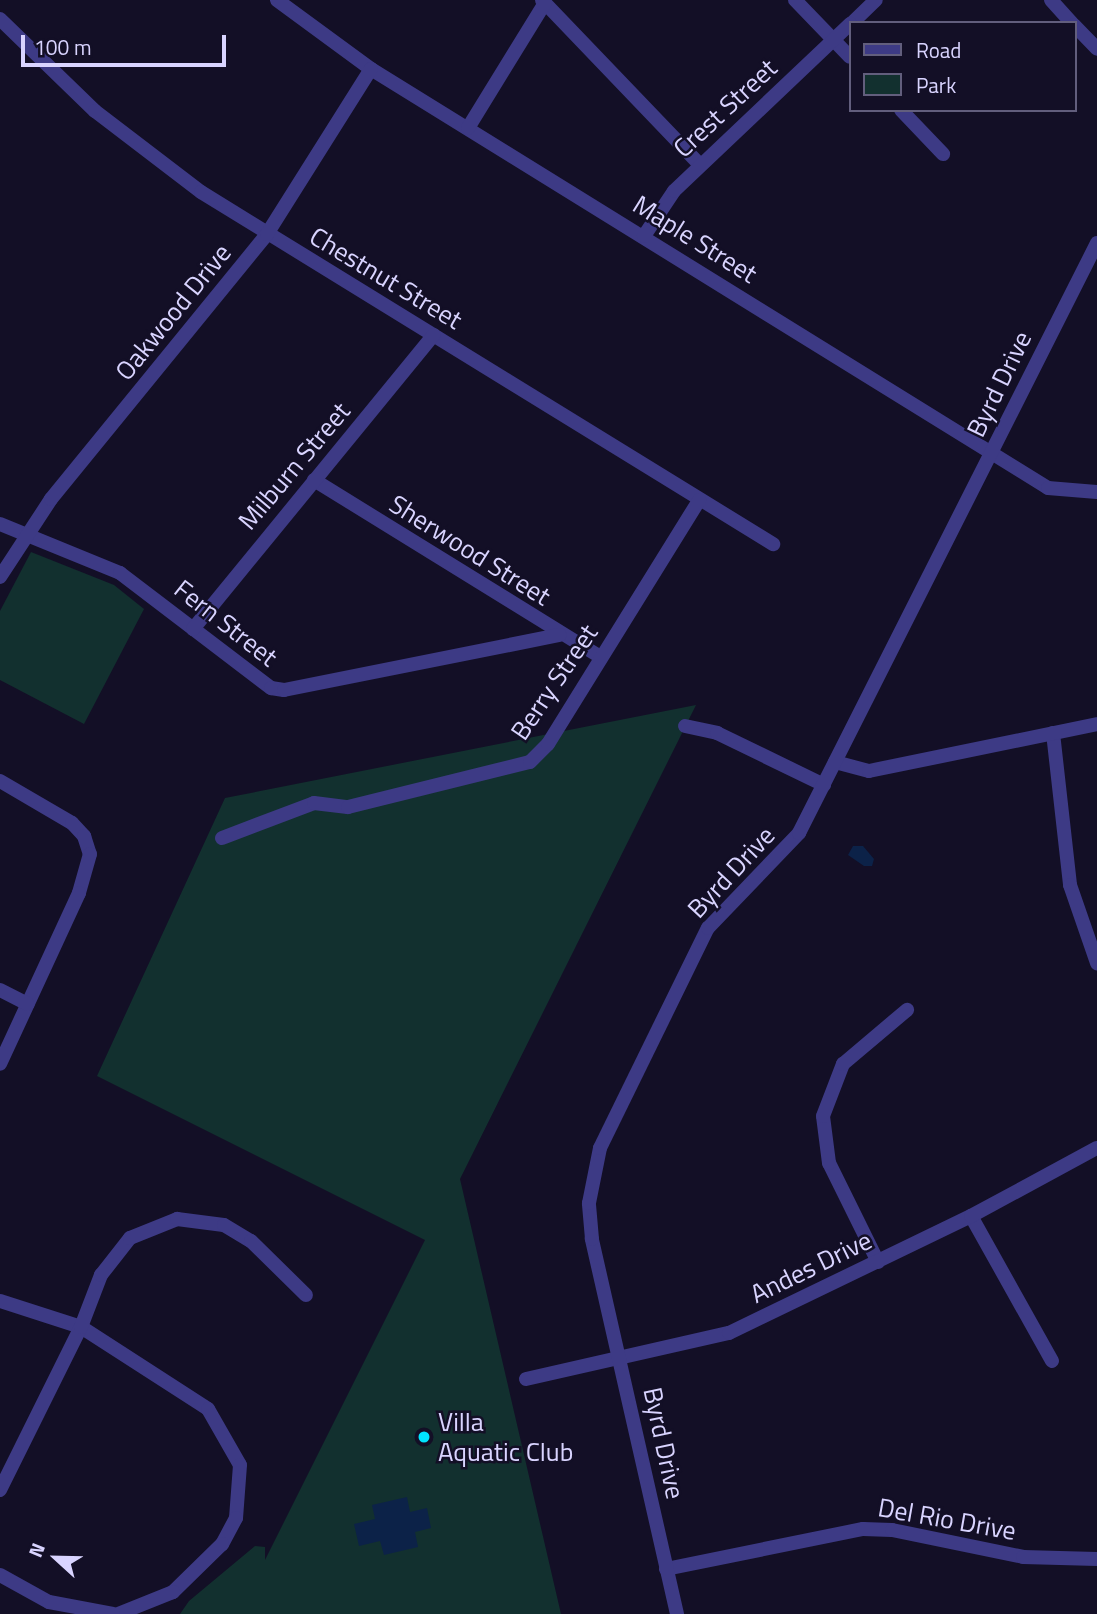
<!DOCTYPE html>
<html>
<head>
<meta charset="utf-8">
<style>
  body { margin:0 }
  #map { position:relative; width:1097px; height:1614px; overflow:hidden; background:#130f26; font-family:"Titillium Web",sans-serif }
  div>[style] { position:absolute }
  .green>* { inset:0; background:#12302f }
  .water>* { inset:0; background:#0c2248 }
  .minor>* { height:14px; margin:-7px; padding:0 7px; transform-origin:7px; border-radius:7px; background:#3d3a85 }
  .dots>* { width:19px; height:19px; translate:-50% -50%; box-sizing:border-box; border:4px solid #130f26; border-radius:50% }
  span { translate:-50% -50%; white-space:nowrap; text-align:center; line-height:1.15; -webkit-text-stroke:5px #130f26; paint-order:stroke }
  .street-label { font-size:26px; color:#d9d4ff }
  .poi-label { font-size:26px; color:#d9d4ff }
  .left { translate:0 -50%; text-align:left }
  .legend { position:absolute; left:849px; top:21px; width:228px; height:91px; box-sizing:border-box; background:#130f26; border:2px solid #625e7d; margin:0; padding:9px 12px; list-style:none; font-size:21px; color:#d9d4ff }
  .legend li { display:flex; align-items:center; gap:14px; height:35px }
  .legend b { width:35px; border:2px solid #625e7d }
  .north { position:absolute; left:21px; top:1523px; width:70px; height:70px; -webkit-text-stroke:5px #130f26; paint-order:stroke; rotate:292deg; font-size:19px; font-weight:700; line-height:28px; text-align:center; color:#d9d4ff }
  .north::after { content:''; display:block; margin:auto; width:24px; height:32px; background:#d9d4ff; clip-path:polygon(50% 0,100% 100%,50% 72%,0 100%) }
  .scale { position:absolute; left:21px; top:35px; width:205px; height:32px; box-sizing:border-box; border:4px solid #d9d4ff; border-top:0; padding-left:9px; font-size:21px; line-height:24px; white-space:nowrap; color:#d9d4ff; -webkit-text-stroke:5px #130f26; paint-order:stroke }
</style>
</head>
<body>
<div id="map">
  <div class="green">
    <i style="clip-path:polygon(31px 552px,114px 585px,144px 609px,84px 724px,0 680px,0 611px)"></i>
    <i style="clip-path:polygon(696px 705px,460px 1179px,561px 1614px,180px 1614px,189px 1601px,255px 1546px,265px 1547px,265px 1560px,425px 1240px,97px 1076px,225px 798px)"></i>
  </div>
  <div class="water">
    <i style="clip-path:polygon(853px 846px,863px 846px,874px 859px,872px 866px,864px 866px,848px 855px)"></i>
    <i style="clip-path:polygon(407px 1497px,410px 1512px,427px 1508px,431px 1528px,415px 1532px,418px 1547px,384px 1555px,380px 1541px,359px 1546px,354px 1524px,375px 1519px,372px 1505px)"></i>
  </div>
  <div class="minor">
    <i style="left:277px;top:0;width:117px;rotate:36.3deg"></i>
    <i style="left:371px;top:69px;width:796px;rotate:31.75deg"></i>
    <i style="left:1048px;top:488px;width:49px;rotate:4.7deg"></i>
    <i style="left:542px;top:0;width:228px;rotate:46.2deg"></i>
    <i style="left:795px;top:0;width:79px;rotate:46deg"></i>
    <i style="left:1051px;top:0;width:31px;rotate:48deg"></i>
    <i style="left:0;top:19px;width:132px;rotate:44.1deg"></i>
    <i style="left:95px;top:111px;width:133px;rotate:37.4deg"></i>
    <i style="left:201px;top:192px;width:672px;rotate:31.61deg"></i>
    <i style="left:852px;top:23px;width:33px;rotate:-44deg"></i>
    <i style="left:1074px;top:25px;width:33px;rotate:46deg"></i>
    <i style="left:901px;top:110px;width:61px;rotate:46.3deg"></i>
    <i style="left:468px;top:128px;width:147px;rotate:-58.4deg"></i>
    <i style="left:644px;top:236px;width:54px;rotate:-56.3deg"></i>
    <i style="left:674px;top:191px;width:243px;rotate:-43.5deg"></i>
    <i style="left:314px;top:480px;width:337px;rotate:31.7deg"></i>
    <i style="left:0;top:524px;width:130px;rotate:22.2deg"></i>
    <i style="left:120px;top:573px;width:190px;rotate:37.3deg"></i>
    <i style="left:271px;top:688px;width:13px;rotate:9deg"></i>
    <i style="left:284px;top:690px;width:281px;rotate:-11.3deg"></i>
    <i style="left:0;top:577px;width:93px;rotate:-56.8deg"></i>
    <i style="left:51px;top:499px;width:342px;rotate:-50.8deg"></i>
    <i style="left:267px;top:234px;width:195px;rotate:-57.8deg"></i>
    <i style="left:193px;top:629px;width:380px;rotate:-50.7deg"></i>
    <i style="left:685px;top:726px;width:33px;rotate:12deg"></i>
    <i style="left:717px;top:733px;width:119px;rotate:25.9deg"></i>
    <i style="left:1053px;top:733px;width:153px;rotate:83.6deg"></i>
    <i style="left:1070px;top:885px;width:83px;rotate:70.9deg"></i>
    <i style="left:835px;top:762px;width:35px;rotate:15deg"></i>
    <i style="left:869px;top:771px;width:233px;rotate:-11.6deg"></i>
    <i style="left:0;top:781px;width:83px;rotate:30.3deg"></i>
    <i style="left:72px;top:823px;width:18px;rotate:47deg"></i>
    <i style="left:84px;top:836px;width:19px;rotate:72deg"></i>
    <i style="left:90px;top:854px;width:41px;rotate:105.8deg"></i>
    <i style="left:79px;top:893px;width:188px;rotate:114.8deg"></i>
    <i style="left:222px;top:838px;width:98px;rotate:-20.8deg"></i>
    <i style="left:314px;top:803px;width:34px;rotate:7deg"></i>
    <i style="left:348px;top:807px;width:187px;rotate:-13.9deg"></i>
    <i style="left:530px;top:762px;width:25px;rotate:-45deg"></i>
    <i style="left:548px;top:744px;width:287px;rotate:-58.2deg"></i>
    <i style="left:0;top:990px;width:31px;rotate:27deg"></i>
    <i style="left:971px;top:1216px;width:166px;rotate:60.8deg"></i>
    <i style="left:878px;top:1262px;width:110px;rotate:-116.3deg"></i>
    <i style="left:829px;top:1163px;width:47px;rotate:-97.3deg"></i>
    <i style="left:823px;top:1116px;width:56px;rotate:-69deg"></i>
    <i style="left:843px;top:1064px;width:84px;rotate:-40.2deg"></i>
    <i style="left:0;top:1301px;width:85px;rotate:17.8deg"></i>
    <i style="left:81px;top:1327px;width:151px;rotate:32.8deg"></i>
    <i style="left:208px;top:1409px;width:64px;rotate:60.3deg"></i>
    <i style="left:240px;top:1465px;width:53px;rotate:94.3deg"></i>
    <i style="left:236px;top:1518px;width:30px;rotate:118deg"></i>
    <i style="left:222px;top:1544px;width:69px;rotate:135.6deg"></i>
    <i style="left:173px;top:1592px;width:59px;rotate:158.2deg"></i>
    <i style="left:526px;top:1379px;width:208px;rotate:-12.8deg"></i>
    <i style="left:729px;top:1333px;width:269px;rotate:-25.8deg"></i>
    <i style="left:971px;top:1216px;width:143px;rotate:-28.4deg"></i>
    <i style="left:0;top:1490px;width:182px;rotate:-63.6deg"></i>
    <i style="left:81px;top:1327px;width:56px;rotate:-69deg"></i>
    <i style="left:101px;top:1275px;width:47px;rotate:-51.9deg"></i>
    <i style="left:130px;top:1238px;width:51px;rotate:-22deg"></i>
    <i style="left:177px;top:1219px;width:47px;rotate:7.3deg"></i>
    <i style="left:224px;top:1225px;width:31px;rotate:31deg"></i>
    <i style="left:251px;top:1241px;width:77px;rotate:44.5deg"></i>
    <i style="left:666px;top:1569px;width:201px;rotate:-11.5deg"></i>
    <i style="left:863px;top:1529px;width:29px;rotate:2deg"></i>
    <i style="left:892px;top:1530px;width:134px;rotate:11.6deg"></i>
    <i style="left:1023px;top:1557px;width:74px;rotate:1.5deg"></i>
    <i style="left:0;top:1575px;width:56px;rotate:28.9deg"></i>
    <i style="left:49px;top:1602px;width:65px;rotate:10.6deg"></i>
    <i style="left:677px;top:1614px;width:385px;rotate:-102.8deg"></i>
    <i style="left:592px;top:1239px;width:36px;rotate:-95deg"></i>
    <i style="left:589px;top:1203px;width:56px;rotate:-78.7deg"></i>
    <i style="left:600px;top:1148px;width:245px;rotate:-63.9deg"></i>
    <i style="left:708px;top:928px;width:132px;rotate:-46.2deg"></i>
    <i style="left:799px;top:833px;width:661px;rotate:-63.2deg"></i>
  </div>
  <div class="dots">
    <i style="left:424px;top:1437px;background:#00e5ff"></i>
  </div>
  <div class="street-label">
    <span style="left:725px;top:108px;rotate:-43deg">Crest Street</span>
    <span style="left:695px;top:239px;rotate:32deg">Maple Street</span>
    <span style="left:386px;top:278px;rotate:31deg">Chestnut Street</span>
    <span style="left:173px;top:312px;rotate:-51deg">Oakwood Drive</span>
    <span style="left:999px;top:384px;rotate:-64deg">Byrd Drive</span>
    <span style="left:294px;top:466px;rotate:-50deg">Milburn Street</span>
    <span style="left:470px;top:550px;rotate:32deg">Sherwood Street</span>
    <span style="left:226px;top:623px;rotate:38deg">Fern Street</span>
    <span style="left:554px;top:682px;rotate:-56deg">Berry Street</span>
    <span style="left:731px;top:872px;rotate:-47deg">Byrd Drive</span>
    <span style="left:811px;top:1267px;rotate:-26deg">Andes Drive</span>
    <span style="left:664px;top:1443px;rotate:78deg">Byrd Drive</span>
    <span style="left:947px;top:1519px;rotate:10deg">Del Rio Drive</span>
  </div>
  <div class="poi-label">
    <span class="left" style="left:438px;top:1437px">Villa<br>Aquatic Club</span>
  </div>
  <ul class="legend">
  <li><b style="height:9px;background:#3d3a85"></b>Road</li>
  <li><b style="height:19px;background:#12302f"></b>Park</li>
  </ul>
  <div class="north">N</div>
  <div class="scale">100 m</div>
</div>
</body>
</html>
